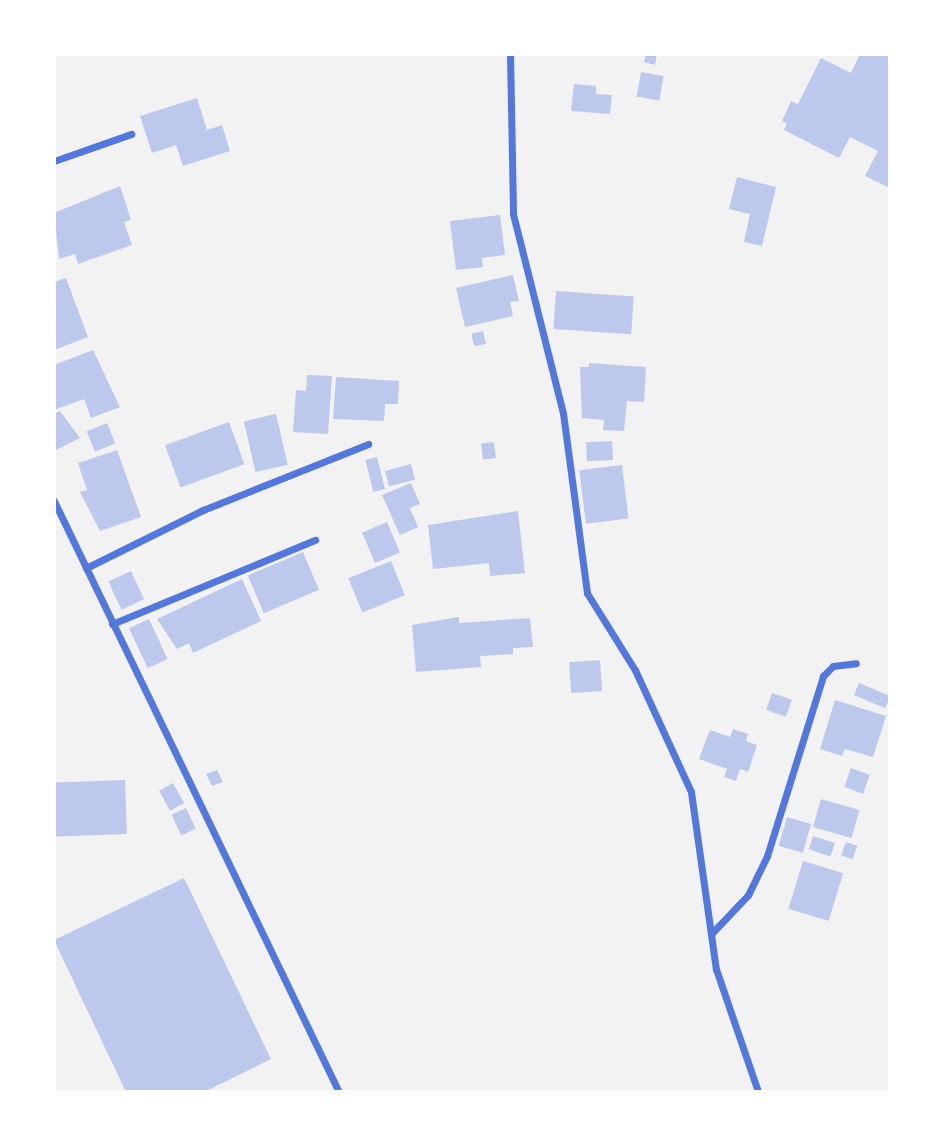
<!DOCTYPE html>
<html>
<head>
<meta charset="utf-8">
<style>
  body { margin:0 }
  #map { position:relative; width:944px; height:1146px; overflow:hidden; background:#f2f2f2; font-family:Poppins,sans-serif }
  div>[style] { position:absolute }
  .building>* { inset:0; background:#bdc9ec; transform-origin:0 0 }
  .minor>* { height:7px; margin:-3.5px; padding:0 3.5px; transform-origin:3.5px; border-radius:3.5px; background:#5277de }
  span { translate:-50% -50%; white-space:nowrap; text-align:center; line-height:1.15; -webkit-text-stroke:6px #fff; paint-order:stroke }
  .frame { position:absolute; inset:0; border:56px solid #fff; pointer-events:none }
</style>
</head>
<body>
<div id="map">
  <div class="building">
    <i style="clip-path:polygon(646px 54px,657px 54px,655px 65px,644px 62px)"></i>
    <i style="clip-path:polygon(860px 54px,890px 54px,890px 188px,865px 176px,878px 151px,850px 137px,839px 158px,784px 130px,787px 123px,782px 121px,791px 101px,798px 104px,821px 58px,851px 73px)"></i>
    <i style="left:641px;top:72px;width:23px;height:25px;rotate:10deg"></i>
    <i style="clip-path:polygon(574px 84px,596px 86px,596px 94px,612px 95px,610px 114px,571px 111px)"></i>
    <i style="clip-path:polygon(197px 98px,207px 130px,222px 125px,230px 151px,183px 166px,176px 145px,152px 153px,140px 116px)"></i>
    <i style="clip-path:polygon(737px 177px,776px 187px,762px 246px,744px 242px,750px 214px,729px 209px)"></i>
    <i style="clip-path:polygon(120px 186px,131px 220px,124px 222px,132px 245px,78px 264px,75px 254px,59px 259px,54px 213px)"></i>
    <i style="clip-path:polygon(500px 215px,505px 255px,482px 258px,483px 267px,456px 270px,450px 221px)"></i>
    <i style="clip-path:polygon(513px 275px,519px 301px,510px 302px,513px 316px,465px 327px,456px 288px)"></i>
    <i style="clip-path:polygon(66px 278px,88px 337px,54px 350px,54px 282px)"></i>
    <i style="left:556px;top:291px;width:78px;height:38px;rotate:4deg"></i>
    <i style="left:483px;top:331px;width:13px;height:12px;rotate:77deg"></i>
    <i style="clip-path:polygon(93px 350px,120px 407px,91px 418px,84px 399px,54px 410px,54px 365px)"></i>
    <i style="clip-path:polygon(589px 363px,646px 367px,644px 402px,627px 401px,624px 431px,603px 430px,604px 420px,582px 418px,580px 367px,589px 367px)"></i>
    <i style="clip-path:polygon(307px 375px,332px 376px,328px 434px,293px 432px,296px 390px,306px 391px)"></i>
    <i style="clip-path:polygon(336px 377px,399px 381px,398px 404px,385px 404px,384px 421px,333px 419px)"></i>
    <i style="clip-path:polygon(60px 411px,80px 438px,54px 451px,54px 414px)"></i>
    <i style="left:276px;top:414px;width:52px;height:33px;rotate:77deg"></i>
    <i style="left:229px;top:422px;width:45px;height:68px;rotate:70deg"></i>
    <i style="left:107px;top:423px;width:22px;height:22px;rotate:68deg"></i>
    <i style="left:612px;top:441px;width:19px;height:26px;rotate:87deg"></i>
    <i style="left:494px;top:442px;width:16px;height:13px;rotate:83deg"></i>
    <i style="clip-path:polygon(117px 450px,141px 517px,100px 531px,80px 492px,87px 490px,78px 463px)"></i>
    <i style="left:377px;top:457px;width:33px;height:12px;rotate:76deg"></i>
    <i style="left:411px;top:464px;width:16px;height:27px;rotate:75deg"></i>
    <i style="left:622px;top:465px;width:54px;height:43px;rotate:83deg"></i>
    <i style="clip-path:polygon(411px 483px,420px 504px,410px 508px,418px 527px,400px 535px,382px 495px)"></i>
    <i style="clip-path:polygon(518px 511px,525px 573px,490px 576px,489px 563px,433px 569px,428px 525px)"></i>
    <i style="left:387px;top:522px;width:33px;height:27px;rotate:67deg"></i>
    <i style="left:303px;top:552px;width:41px;height:60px;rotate:67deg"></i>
    <i style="left:391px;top:561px;width:37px;height:46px;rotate:68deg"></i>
    <i style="left:131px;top:571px;width:31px;height:25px;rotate:65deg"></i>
    <i style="clip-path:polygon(242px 579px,261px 621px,193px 653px,189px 643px,177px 649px,157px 619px)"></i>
    <i style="clip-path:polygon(459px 617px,459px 623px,530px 618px,533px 647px,513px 648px,513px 654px,480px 656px,481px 667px,416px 672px,412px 625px)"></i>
    <i style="left:149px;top:619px;width:44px;height:22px;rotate:65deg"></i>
    <i style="left:600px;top:660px;width:31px;height:31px;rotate:86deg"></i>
    <i style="left:859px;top:683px;width:34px;height:13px;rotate:23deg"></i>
    <i style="left:772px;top:693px;width:21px;height:18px;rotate:19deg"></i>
    <i style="clip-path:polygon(835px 700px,886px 716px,873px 757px,845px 749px,842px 756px,820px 749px)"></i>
    <i style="clip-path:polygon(733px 729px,748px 734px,746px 741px,757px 745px,748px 772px,740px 769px,736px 781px,724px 777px,727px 769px,699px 759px,710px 730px,730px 737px)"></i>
    <i style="left:851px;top:768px;width:20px;height:20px;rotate:20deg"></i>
    <i style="clip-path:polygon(217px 770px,223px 782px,212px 786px,206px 774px)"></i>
    <i style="left:125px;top:780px;width:54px;height:71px;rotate:88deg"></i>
    <i style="left:173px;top:783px;width:23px;height:16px;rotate:61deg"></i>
    <i style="left:821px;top:799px;width:40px;height:29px;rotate:16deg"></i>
    <i style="left:186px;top:808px;width:23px;height:16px;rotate:65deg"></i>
    <i style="left:787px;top:817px;width:25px;height:30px;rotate:16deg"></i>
    <i style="left:813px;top:836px;width:23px;height:14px;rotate:18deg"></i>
    <i style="left:846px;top:842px;width:12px;height:14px;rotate:20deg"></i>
    <i style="left:803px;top:861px;width:42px;height:50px;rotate:17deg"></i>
    <i style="clip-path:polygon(184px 878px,271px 1059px,204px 1092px,126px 1092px,54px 940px)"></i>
  </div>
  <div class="minor">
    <i style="left:510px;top:54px;width:160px;rotate:88.9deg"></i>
    <i style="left:513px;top:214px;width:205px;rotate:75.9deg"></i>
    <i style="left:563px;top:413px;width:182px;rotate:82.4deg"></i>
    <i style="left:587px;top:593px;width:91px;rotate:58.1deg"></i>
    <i style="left:635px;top:670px;width:134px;rotate:65.3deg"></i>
    <i style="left:691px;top:792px;width:179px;rotate:82deg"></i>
    <i style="left:716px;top:969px;width:130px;rotate:71.1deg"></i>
    <i style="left:54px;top:161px;width:82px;rotate:-19.3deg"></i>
    <i style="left:54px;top:501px;width:656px;rotate:64.26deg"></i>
    <i style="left:86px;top:568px;width:131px;rotate:-26.4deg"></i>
    <i style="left:203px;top:510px;width:178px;rotate:-21.8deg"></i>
    <i style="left:112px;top:624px;width:220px;rotate:-22.5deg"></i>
    <i style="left:711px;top:934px;width:54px;rotate:-46.5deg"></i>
    <i style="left:748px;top:895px;width:43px;rotate:-64deg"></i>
    <i style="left:767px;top:856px;width:189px;rotate:-72.7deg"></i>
    <i style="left:823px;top:676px;width:14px;rotate:-45deg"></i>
    <i style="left:833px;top:666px;width:23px;rotate:-7deg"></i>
  </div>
  <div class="frame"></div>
</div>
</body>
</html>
